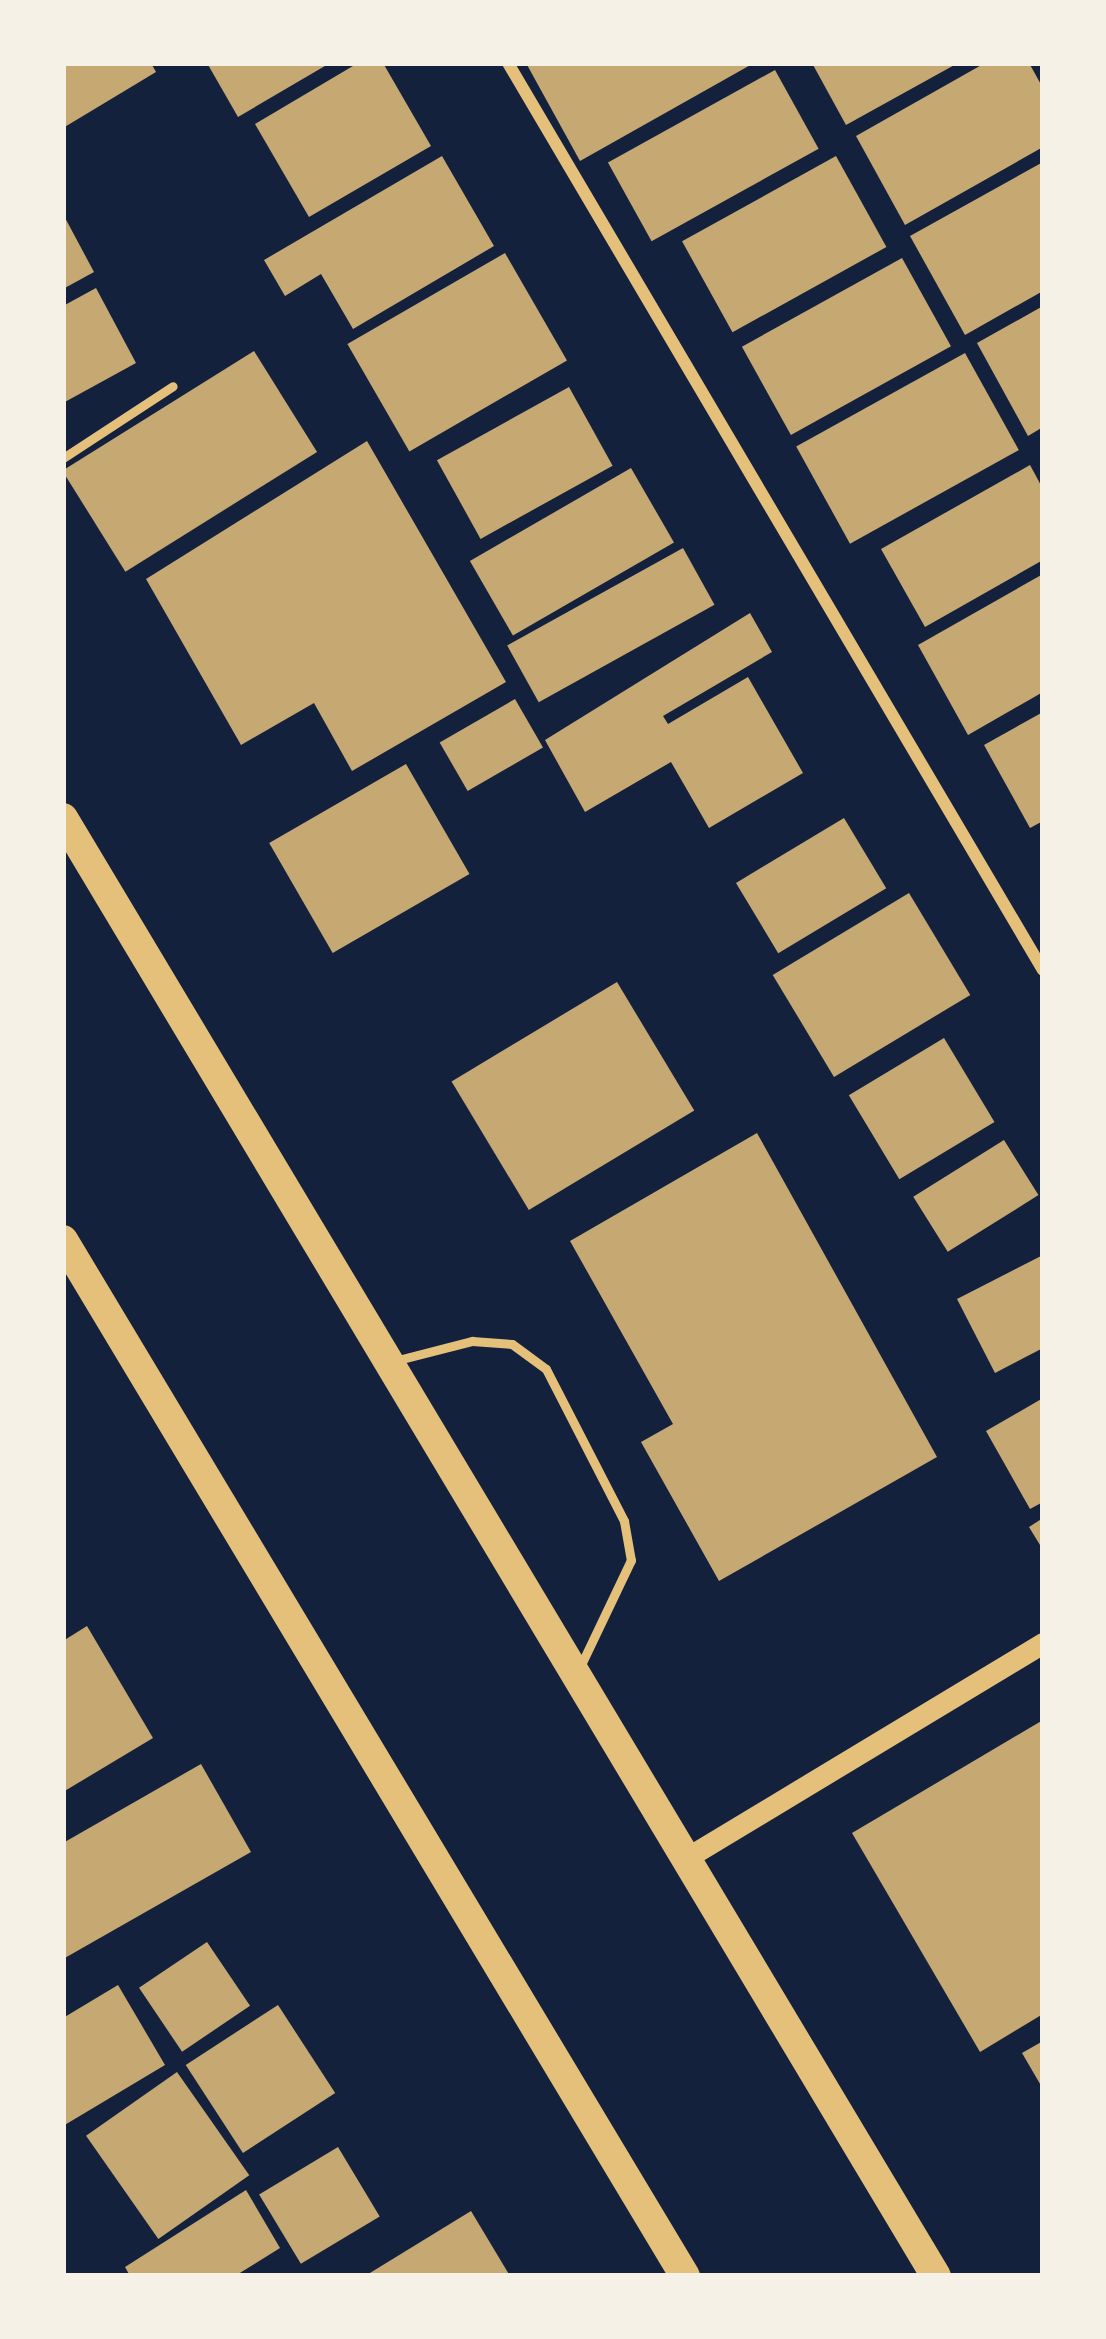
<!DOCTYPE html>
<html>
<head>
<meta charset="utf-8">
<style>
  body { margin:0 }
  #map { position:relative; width:1106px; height:2339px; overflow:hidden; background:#14213d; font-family:"Nunito Sans",sans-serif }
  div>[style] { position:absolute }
  .building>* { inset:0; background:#c6a872; transform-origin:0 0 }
  .service>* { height:9px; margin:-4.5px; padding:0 4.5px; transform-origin:4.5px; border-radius:4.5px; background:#e5c07b }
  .minor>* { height:12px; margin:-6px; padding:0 6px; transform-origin:6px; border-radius:6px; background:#e5c07b }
  .tertiary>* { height:21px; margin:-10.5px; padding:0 10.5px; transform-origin:10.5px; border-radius:10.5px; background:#e5c07b }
  .primary>* { height:30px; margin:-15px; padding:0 15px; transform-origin:15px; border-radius:15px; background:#e5c07b }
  span { translate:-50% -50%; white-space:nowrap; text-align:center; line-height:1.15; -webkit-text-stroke:9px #f6f1e7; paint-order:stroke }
  .frame { position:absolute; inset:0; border:66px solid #f6f1e7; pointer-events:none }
</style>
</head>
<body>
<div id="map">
  <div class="building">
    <i style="clip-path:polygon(63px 63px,151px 63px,156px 72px,63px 128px)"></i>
    <i style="clip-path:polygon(207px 63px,330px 63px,238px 117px)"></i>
    <i style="clip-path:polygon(358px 63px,383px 63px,431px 146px,309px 217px,255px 124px)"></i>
    <i style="clip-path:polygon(526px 63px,754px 63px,580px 161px)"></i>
    <i style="clip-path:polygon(812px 63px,958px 63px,846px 125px)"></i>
    <i style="clip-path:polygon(985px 63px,1029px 63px,1043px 88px,1043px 147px,905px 225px,856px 136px)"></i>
    <i style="left:775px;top:70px;width:90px;height:191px;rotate:61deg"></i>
    <i style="clip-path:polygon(442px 156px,494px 246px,353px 329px,321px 274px,285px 296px,264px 260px)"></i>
    <i style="left:836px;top:156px;width:104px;height:176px;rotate:61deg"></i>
    <i style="clip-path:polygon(1043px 162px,1043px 291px,965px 335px,910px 236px)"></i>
    <i style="clip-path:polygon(63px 214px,94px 272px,63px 289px)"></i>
    <i style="left:505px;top:253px;width:124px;height:182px;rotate:60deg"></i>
    <i style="left:902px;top:258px;width:101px;height:183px;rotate:61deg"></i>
    <i style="clip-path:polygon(96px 288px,136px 363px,63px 403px,63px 306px)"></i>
    <i style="clip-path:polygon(1043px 306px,1043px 427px,1028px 436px,977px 343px)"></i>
    <i style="left:254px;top:351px;width:119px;height:226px;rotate:58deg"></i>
    <i style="left:965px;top:353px;width:111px;height:193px;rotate:61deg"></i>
    <i style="left:569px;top:387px;width:90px;height:151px;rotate:61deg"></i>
    <i style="clip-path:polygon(367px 441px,506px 682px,352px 771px,314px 703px,241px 745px,146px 579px)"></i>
    <i style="clip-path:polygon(1030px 465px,1043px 489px,1043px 560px,925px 627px,881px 549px)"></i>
    <i style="left:631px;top:468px;width:86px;height:186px;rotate:60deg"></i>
    <i style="left:683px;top:548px;width:65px;height:201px;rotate:61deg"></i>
    <i style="clip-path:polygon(1043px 574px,1043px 692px,968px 735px,918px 645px)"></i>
    <i style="clip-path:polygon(750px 613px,772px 652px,663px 716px,668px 724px,748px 677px,803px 773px,709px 828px,671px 762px,585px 812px,545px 740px)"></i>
    <i style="left:515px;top:699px;width:56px;height:87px;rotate:60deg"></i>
    <i style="clip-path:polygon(1043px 712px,1043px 821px,1030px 828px,984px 745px)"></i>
    <i style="left:406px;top:764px;width:127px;height:158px;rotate:60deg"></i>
    <i style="left:844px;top:818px;width:82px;height:126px;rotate:59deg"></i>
    <i style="left:909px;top:893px;width:119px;height:159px;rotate:59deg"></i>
    <i style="left:617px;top:982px;width:150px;height:193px;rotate:59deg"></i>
    <i style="left:944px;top:1038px;width:98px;height:111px;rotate:59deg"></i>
    <i style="clip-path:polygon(757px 1133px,937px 1457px,719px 1581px,641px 1442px,673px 1424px,570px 1241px)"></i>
    <i style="left:1004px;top:1140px;width:65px;height:107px;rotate:58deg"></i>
    <i style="clip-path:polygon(1043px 1255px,1043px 1348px,995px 1373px,957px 1299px)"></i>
    <i style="clip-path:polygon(1043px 1398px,1043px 1502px,1030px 1509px,986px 1431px)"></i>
    <i style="clip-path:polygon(1043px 1518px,1043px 1550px,1029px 1527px)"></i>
    <i style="clip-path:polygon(87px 1626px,153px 1738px,63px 1792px,63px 1641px)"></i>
    <i style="clip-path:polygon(1043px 1720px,1043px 2014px,980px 2052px,852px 1833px)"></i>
    <i style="clip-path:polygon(201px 1764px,251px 1852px,63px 1959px,63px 1843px)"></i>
    <i style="left:207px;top:1942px;width:77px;height:82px;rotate:56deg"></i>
    <i style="clip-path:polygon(118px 1985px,165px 2065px,63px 2126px,63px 2018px)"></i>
    <i style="left:278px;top:2005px;width:105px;height:110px;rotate:57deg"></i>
    <i style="clip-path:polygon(1043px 2041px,1043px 2089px,1022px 2053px)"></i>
    <i style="left:177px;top:2072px;width:126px;height:111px;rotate:55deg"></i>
    <i style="left:338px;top:2147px;width:81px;height:92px;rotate:59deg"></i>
    <i style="clip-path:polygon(246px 2190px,280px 2248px,235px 2276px,130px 2276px,125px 2267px)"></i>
    <i style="clip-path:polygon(471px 2211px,510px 2276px,365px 2276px)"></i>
  </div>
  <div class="service">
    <i style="left:63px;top:458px;width:131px;rotate:-33.2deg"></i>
    <i style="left:394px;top:1361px;width:81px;rotate:-14.4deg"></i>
    <i style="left:472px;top:1341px;width:40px;rotate:4.3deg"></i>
    <i style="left:512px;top:1344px;width:42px;rotate:36.3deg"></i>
    <i style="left:546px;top:1369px;width:171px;rotate:62.8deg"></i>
    <i style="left:624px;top:1521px;width:40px;rotate:80deg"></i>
    <i style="left:631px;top:1560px;width:119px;rotate:115.5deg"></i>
  </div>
  <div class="minor">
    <i style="left:508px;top:63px;width:1053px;rotate:59.47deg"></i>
  </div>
  <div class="tertiary">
    <i style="left:693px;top:1854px;width:409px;rotate:-31.1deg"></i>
  </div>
  <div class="primary">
    <i style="left:63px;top:818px;width:1699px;rotate:59.09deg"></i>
    <i style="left:63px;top:1240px;width:1208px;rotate:59.02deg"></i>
  </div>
  <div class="frame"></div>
</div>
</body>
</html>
